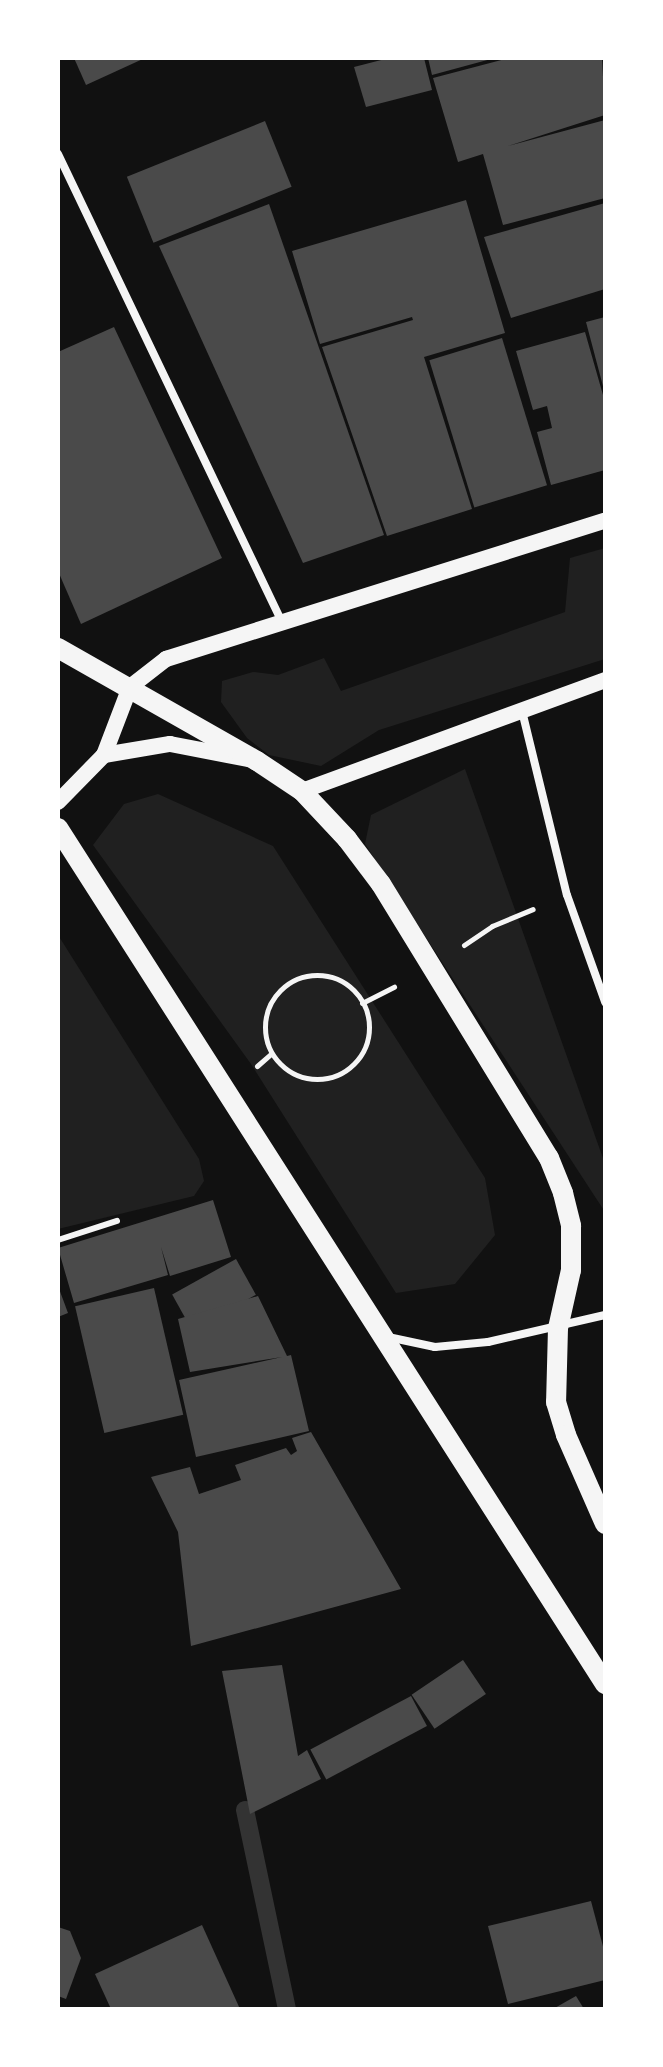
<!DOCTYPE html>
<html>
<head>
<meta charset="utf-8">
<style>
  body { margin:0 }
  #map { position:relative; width:663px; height:2067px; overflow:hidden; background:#111; font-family:"IBM Plex Sans",sans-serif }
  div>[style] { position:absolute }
  .green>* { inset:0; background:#202020 }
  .stream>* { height:18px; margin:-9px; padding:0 9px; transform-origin:9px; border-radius:9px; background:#333 }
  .building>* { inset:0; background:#4a4a4a; transform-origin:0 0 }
  .path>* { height:5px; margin:-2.5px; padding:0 2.5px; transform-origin:2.5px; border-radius:2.5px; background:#f5f5f5 }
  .path>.ring { margin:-2.5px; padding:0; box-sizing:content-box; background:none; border:5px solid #f5f5f5; border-radius:50% }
  .service>* { height:6px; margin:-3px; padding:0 3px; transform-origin:3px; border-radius:3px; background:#f5f5f5 }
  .minor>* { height:8px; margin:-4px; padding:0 4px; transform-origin:4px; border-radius:4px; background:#f5f5f5 }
  .secondary>* { height:16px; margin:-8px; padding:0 8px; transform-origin:8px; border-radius:8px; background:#f5f5f5 }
  .primary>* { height:20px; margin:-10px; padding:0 10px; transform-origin:10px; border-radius:10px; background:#f5f5f5 }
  span { translate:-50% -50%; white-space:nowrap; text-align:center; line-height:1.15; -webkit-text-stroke:7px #fff; paint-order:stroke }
  .frame { position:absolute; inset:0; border:60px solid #fff; pointer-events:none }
</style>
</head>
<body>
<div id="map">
  <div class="green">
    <i style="clip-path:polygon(605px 548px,605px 659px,379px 730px,321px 766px,269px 755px,247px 738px,221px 702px,222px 681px,253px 672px,278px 675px,324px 658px,341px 691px,565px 612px,570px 558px)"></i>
    <i style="clip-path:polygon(465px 769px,605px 1164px,605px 1212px,365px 844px,371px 815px)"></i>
    <i style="clip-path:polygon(158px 794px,273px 846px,485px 1178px,495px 1235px,455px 1284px,396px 1293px,251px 1064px,93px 845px,124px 804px)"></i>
    <i style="clip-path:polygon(58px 935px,199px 1159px,204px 1181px,194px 1196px,58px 1229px)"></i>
  </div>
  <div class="stream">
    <i style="left:245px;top:1810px;width:203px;rotate:78.1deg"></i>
  </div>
  <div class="building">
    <i style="clip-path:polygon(74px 58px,145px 58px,86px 85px)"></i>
    <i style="clip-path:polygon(389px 58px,424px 58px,432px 90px,366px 107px,354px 67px)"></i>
    <i style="clip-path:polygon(428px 58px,490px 58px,491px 59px,432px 75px)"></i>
    <i style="clip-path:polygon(509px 58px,602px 58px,605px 115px,508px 146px,605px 120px,605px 198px,503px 225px,483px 154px,458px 162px,433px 78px)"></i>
    <i style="left:265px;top:121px;width:71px;height:149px;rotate:68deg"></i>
    <i style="clip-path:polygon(466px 200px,505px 333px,424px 357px,472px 509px,387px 536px,322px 347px,413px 320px,412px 317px,320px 344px,292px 251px)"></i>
    <i style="clip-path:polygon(605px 203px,605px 289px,511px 318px,484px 237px)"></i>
    <i style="clip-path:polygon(269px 204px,384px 535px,303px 563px,159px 246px)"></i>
    <i style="clip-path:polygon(605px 317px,605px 390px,604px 390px,586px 322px)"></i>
    <i style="clip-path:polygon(114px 327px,222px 558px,81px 624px,58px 571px,58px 352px)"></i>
    <i style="clip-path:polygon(585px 332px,605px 402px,605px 470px,551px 485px,537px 432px,552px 428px,547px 406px,533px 410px,516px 351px)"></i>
    <i style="left:502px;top:338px;width:154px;height:76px;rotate:73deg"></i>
    <i style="clip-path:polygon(213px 1200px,231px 1257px,170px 1276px,161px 1247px,168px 1275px,74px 1303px,58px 1248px)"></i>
    <i style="left:236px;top:1259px;width:41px;height:73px;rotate:61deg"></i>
    <i style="clip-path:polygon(58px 1286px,68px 1313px,58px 1317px)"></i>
    <i style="left:154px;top:1288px;width:130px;height:81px;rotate:77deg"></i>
    <i style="clip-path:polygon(258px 1296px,287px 1356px,291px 1355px,309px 1431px,196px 1457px,179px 1380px,282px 1357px,190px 1372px,178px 1319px)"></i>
    <i style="clip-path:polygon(311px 1432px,401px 1589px,191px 1646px,178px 1532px,151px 1477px,190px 1467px,199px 1494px,241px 1480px,235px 1465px,286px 1448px,291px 1455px,297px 1451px,292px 1438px)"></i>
    <i style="left:463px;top:1660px;width:41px;height:62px;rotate:56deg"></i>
    <i style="clip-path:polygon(282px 1665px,298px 1756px,307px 1750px,321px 1779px,250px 1814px,222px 1671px)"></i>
    <i style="left:411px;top:1696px;width:34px;height:114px;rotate:62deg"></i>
    <i style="clip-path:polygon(591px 1901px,605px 1954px,605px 1980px,508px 2004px,488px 1926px)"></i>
    <i style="clip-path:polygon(202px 1925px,240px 2009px,111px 2009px,95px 1974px)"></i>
    <i style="clip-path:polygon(58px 1927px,70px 1931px,81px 1958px,66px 1999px,58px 1996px)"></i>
    <i style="clip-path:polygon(576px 1996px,584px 2009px,553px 2009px)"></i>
  </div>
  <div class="path">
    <i style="left:464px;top:945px;width:34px;rotate:-34deg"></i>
    <i style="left:492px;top:926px;width:44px;rotate:-22.5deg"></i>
    <i class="ring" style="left:265px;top:975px;width:99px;height:99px"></i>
    <i style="left:362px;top:1003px;width:36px;rotate:-27deg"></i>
    <i style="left:257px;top:1066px;width:18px;rotate:-41deg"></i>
  </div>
  <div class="service">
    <i style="left:58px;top:1240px;width:62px;rotate:-17.9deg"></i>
  </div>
  <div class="minor">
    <i style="left:58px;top:154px;width:517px;rotate:64.43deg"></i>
    <i style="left:522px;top:711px;width:189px;rotate:76.3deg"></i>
    <i style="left:567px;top:895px;width:114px;rotate:70.4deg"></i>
    <i style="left:388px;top:1337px;width:48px;rotate:12deg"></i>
    <i style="left:435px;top:1347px;width:53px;rotate:-5.4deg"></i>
    <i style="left:488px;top:1342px;width:120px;rotate:-13deg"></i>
  </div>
  <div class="secondary">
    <i style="left:104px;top:755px;width:67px;rotate:-9.5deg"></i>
    <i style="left:170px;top:744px;width:79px;rotate:10.9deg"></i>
    <i style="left:302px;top:791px;width:323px;rotate:-20.1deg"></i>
    <i style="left:58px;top:802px;width:66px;rotate:-45.6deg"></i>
    <i style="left:104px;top:755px;width:73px;rotate:-69.1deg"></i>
    <i style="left:130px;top:687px;width:46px;rotate:-37.9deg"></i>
    <i style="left:166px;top:659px;width:460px;rotate:-17.5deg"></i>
  </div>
  <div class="primary">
    <i style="left:58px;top:648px;width:229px;rotate:29.6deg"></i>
    <i style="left:257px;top:761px;width:54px;rotate:33.7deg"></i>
    <i style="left:302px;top:791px;width:66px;rotate:46.8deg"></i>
    <i style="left:347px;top:839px;width:56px;rotate:52.9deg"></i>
    <i style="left:381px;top:884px;width:321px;rotate:58.5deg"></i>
    <i style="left:549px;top:1158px;width:38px;rotate:68deg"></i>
    <i style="left:563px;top:1193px;width:34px;rotate:76deg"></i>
    <i style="left:571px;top:1226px;width:44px;rotate:90deg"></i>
    <i style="left:571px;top:1270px;width:59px;rotate:102.6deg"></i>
    <i style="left:558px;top:1328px;width:74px;rotate:91.5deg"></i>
    <i style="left:556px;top:1402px;width:34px;rotate:73deg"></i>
    <i style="left:566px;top:1435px;width:97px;rotate:66.3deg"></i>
    <i style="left:58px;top:828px;width:1016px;rotate:57.42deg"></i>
  </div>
  <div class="frame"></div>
</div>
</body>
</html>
